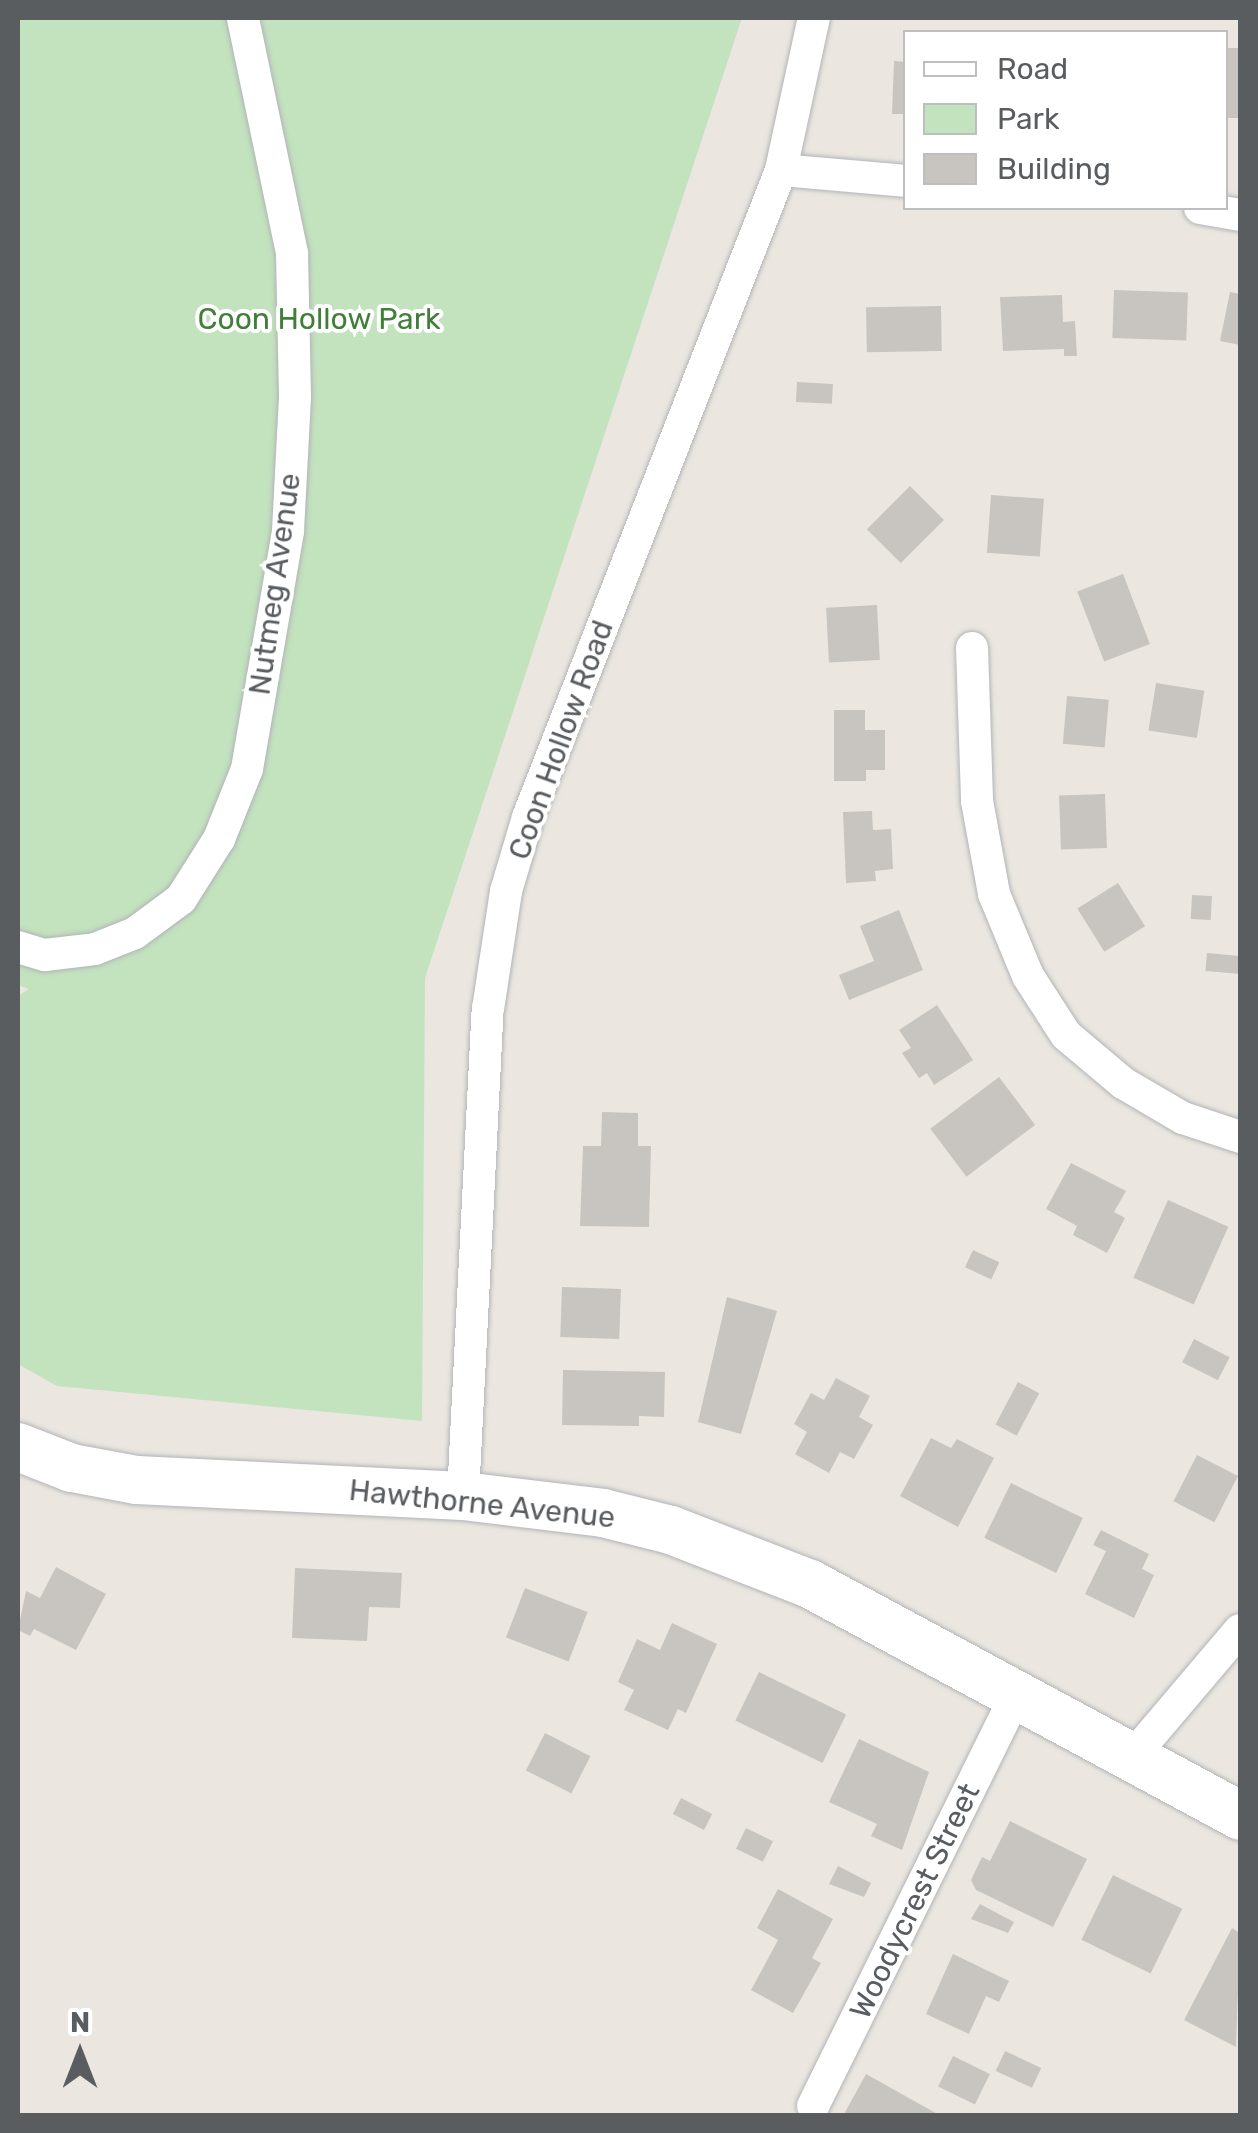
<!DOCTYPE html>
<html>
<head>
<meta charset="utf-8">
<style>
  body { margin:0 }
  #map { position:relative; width:1258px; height:2133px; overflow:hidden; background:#ebe7e0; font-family:Rubik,sans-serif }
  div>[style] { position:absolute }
  .green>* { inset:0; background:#c3e2be }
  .building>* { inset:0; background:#c8c4c0; transform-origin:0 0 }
  .roads { filter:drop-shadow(0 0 2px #b1b4b7) drop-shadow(0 0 2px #b1b4b7) }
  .street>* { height:32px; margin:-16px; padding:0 16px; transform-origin:16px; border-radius:16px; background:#fff }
  .secondary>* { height:48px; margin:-24px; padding:0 24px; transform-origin:24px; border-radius:24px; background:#fff }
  span { translate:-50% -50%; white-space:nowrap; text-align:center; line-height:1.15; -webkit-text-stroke:8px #fff; paint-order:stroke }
  .park-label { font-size:30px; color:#417f39 }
  .street-label { font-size:30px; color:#595d60 }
  .frame { position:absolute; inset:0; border:20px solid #595d60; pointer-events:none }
  .legend { position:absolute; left:903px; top:30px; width:325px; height:180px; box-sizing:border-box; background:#fff; border:2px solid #bdbebf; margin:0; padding:12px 18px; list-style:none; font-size:30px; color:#595d60 }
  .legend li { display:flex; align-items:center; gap:20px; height:50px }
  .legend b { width:50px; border:2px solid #bdbebf }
  .north { position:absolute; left:30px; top:2003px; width:100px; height:100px; -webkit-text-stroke:8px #fff; paint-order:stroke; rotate:0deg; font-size:28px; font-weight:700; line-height:40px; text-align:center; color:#595d60 }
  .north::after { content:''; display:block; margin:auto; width:35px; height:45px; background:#595d60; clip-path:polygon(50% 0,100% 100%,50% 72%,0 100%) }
</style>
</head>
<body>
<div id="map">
  <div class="green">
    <i style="clip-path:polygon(18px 18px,742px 18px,425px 978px,422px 1421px,57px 1386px,18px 1364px,18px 996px,29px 989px,18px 985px)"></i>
  </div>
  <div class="building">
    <i style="left:1226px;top:48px;width:14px;height:70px"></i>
    <i style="clip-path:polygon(894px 61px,906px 62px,906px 114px,892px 114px)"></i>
    <i style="left:1114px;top:290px;width:74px;height:48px;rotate:2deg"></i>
    <i style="clip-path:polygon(1230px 292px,1240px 294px,1240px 345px,1220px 341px)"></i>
    <i style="clip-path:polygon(1062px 295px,1063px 322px,1075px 321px,1077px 356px,1064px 356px,1064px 349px,1003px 351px,1000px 297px)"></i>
    <i style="left:941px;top:306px;width:45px;height:75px;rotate:89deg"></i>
    <i style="left:797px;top:382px;width:36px;height:20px;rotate:3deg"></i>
    <i style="left:910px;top:486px;width:48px;height:61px;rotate:45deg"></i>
    <i style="left:991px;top:495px;width:53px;height:58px;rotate:4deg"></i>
    <i style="left:1123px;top:574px;width:75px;height:49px;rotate:69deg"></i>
    <i style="left:877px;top:605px;width:55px;height:51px;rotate:87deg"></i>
    <i style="left:1156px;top:683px;width:49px;height:48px;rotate:9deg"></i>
    <i style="left:1067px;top:696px;width:42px;height:48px;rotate:5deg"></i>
    <i style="clip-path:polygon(834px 710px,865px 710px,865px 730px,885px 730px,885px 770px,866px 770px,866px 781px,834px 781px)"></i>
    <i style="left:1105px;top:794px;width:54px;height:46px;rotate:88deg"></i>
    <i style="clip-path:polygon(872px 811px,873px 830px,891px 829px,893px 869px,875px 871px,876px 881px,846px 883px,843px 812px)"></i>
    <i style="left:1118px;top:883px;width:51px;height:48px;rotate:58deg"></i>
    <i style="left:1192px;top:895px;width:20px;height:24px;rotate:3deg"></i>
    <i style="clip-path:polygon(899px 910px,923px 970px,849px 1000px,839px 975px,874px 961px,860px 926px)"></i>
    <i style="left:1207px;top:953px;width:33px;height:18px;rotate:5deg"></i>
    <i style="clip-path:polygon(937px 1005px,973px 1060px,934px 1085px,927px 1073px,919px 1078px,902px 1053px,911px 1048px,899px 1030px)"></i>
    <i style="left:999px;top:1077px;width:60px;height:86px;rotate:53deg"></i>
    <i style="clip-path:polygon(602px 1112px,638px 1113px,638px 1146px,651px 1146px,649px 1227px,580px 1226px,583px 1146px,601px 1146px)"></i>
    <i style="clip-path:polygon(1071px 1163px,1126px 1191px,1114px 1212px,1125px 1218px,1107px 1253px,1073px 1235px,1077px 1226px,1046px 1209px)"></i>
    <i style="left:1168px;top:1200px;width:66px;height:85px;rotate:24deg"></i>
    <i style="left:973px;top:1250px;width:29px;height:19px;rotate:25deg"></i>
    <i style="left:562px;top:1287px;width:59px;height:50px;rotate:2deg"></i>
    <i style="clip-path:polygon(727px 1297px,777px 1311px,741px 1434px,698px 1422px)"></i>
    <i style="left:1194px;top:1339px;width:40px;height:26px;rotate:27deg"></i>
    <i style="clip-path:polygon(563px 1370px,665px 1372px,664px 1417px,639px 1416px,639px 1426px,562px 1425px)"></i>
    <i style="clip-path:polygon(836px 1378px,870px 1396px,859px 1417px,873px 1425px,854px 1459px,840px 1452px,829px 1473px,795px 1454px,807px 1432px,794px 1424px,811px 1393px,824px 1400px)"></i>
    <i style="left:1018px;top:1382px;width:24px;height:48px;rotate:28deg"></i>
    <i style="clip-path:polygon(931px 1438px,951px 1448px,957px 1439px,994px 1458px,958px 1527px,900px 1496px)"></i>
    <i style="left:1197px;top:1455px;width:46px;height:52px;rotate:27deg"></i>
    <i style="left:1011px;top:1483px;width:80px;height:61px;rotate:26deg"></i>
    <i style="clip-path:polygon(1101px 1530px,1149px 1554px,1142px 1569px,1154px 1575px,1134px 1618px,1085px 1594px,1106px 1551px,1093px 1545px)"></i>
    <i style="clip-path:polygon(56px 1567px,106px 1594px,76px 1650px,34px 1629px,30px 1636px,18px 1630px,26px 1591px,40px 1598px)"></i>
    <i style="clip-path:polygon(295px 1568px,402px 1573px,400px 1608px,369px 1607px,367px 1641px,292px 1638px)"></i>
    <i style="left:525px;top:1588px;width:67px;height:53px;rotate:21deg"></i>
    <i style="clip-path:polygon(672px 1623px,717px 1644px,686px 1713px,678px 1709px,668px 1730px,624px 1710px,634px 1690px,618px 1682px,637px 1639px,660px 1650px)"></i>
    <i style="left:759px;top:1672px;width:97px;height:54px;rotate:26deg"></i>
    <i style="left:545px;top:1733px;width:51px;height:42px;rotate:27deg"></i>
    <i style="clip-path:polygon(859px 1739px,929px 1772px,902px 1850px,871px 1836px,877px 1824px,829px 1802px)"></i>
    <i style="left:681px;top:1798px;width:35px;height:18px;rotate:27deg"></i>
    <i style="clip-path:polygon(1010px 1821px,1087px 1859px,1053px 1927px,976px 1890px,971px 1880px,982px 1857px,990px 1861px)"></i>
    <i style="left:746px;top:1828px;width:30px;height:23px;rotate:26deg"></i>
    <i style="clip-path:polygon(838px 1866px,871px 1883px,864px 1897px,829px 1884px)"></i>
    <i style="left:1113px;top:1875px;width:77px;height:72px;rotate:26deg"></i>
    <i style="clip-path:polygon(778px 1889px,833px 1919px,812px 1958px,821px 1963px,793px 2013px,751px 1990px,778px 1940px,757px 1928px)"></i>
    <i style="clip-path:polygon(980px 1904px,1014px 1922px,1008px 1933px,971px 1919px)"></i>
    <i style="clip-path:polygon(1232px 1928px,1240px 1933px,1236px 2047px,1184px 2020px)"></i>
    <i style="clip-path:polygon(953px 1954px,1009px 1981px,999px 2002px,986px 1996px,969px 2034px,926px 2014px)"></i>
    <i style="left:1005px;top:2051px;width:40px;height:22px;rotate:25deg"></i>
    <i style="left:953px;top:2056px;width:41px;height:34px;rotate:26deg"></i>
    <i style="clip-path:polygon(866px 2074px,941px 2116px,843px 2116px)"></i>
  </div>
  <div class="roads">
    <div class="street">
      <i style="left:781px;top:170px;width:125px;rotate:5deg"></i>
      <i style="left:1200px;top:208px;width:41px;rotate:9.9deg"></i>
      <i style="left:972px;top:648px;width:153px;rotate:88.1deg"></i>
      <i style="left:977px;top:801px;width:95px;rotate:79.6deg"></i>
      <i style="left:994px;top:894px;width:89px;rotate:67.5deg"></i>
      <i style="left:1028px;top:976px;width:70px;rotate:57.2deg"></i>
      <i style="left:1066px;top:1035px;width:75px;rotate:40.1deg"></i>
      <i style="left:1123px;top:1083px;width:69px;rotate:30.3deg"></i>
      <i style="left:1183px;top:1118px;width:60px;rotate:18.4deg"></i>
      <i style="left:18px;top:947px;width:28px;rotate:17deg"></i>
      <i style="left:45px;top:955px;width:50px;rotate:-6.8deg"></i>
      <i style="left:95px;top:949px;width:43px;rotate:-21.8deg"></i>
      <i style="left:135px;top:933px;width:57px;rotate:-36.5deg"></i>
      <i style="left:181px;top:899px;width:71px;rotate:-57.7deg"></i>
      <i style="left:219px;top:839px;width:75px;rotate:-68.2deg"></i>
      <i style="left:247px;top:769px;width:242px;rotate:-80.2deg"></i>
      <i style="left:288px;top:531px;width:135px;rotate:-87deg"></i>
      <i style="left:295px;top:396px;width:143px;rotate:-91.2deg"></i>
      <i style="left:292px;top:253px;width:240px;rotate:-101.8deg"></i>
      <i style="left:463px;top:1496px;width:488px;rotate:-87.1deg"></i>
      <i style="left:488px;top:1009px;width:119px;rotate:-81.3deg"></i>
      <i style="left:506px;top:891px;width:77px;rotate:-73.4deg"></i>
      <i style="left:528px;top:817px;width:695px;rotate:-68.64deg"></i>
      <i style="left:781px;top:170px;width:156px;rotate:-77.8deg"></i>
      <i style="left:1133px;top:1756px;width:165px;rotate:-49.7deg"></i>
      <i style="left:813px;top:2106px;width:458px;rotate:-63.7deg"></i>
    </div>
    <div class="secondary">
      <i style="left:18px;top:1447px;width:58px;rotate:21.3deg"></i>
      <i style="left:72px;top:1468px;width:66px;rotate:10.5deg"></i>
      <i style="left:137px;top:1480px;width:326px;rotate:2.8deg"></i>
      <i style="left:463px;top:1496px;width:141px;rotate:6.9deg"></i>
      <i style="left:603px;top:1513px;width:70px;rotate:14deg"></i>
      <i style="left:671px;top:1530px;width:149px;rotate:21.2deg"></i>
      <i style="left:810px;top:1584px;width:489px;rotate:28.3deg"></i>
    </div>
  </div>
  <div class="park-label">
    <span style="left:319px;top:319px">Coon Hollow Park</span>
  </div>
  <div class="street-label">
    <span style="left:275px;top:584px;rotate:-82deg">Nutmeg Avenue</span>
    <span style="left:561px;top:740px;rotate:-70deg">Coon Hollow Road</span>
    <span style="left:482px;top:1504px;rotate:6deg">Hawthorne Avenue</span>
    <span style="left:915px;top:1901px;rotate:-64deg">Woodycrest Street</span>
  </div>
  <div class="frame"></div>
  <ul class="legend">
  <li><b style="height:12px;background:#fff"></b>Road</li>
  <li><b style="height:28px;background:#c3e2be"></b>Park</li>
  <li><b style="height:28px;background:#c8c4c0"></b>Building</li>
  </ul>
  <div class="north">N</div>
</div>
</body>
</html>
